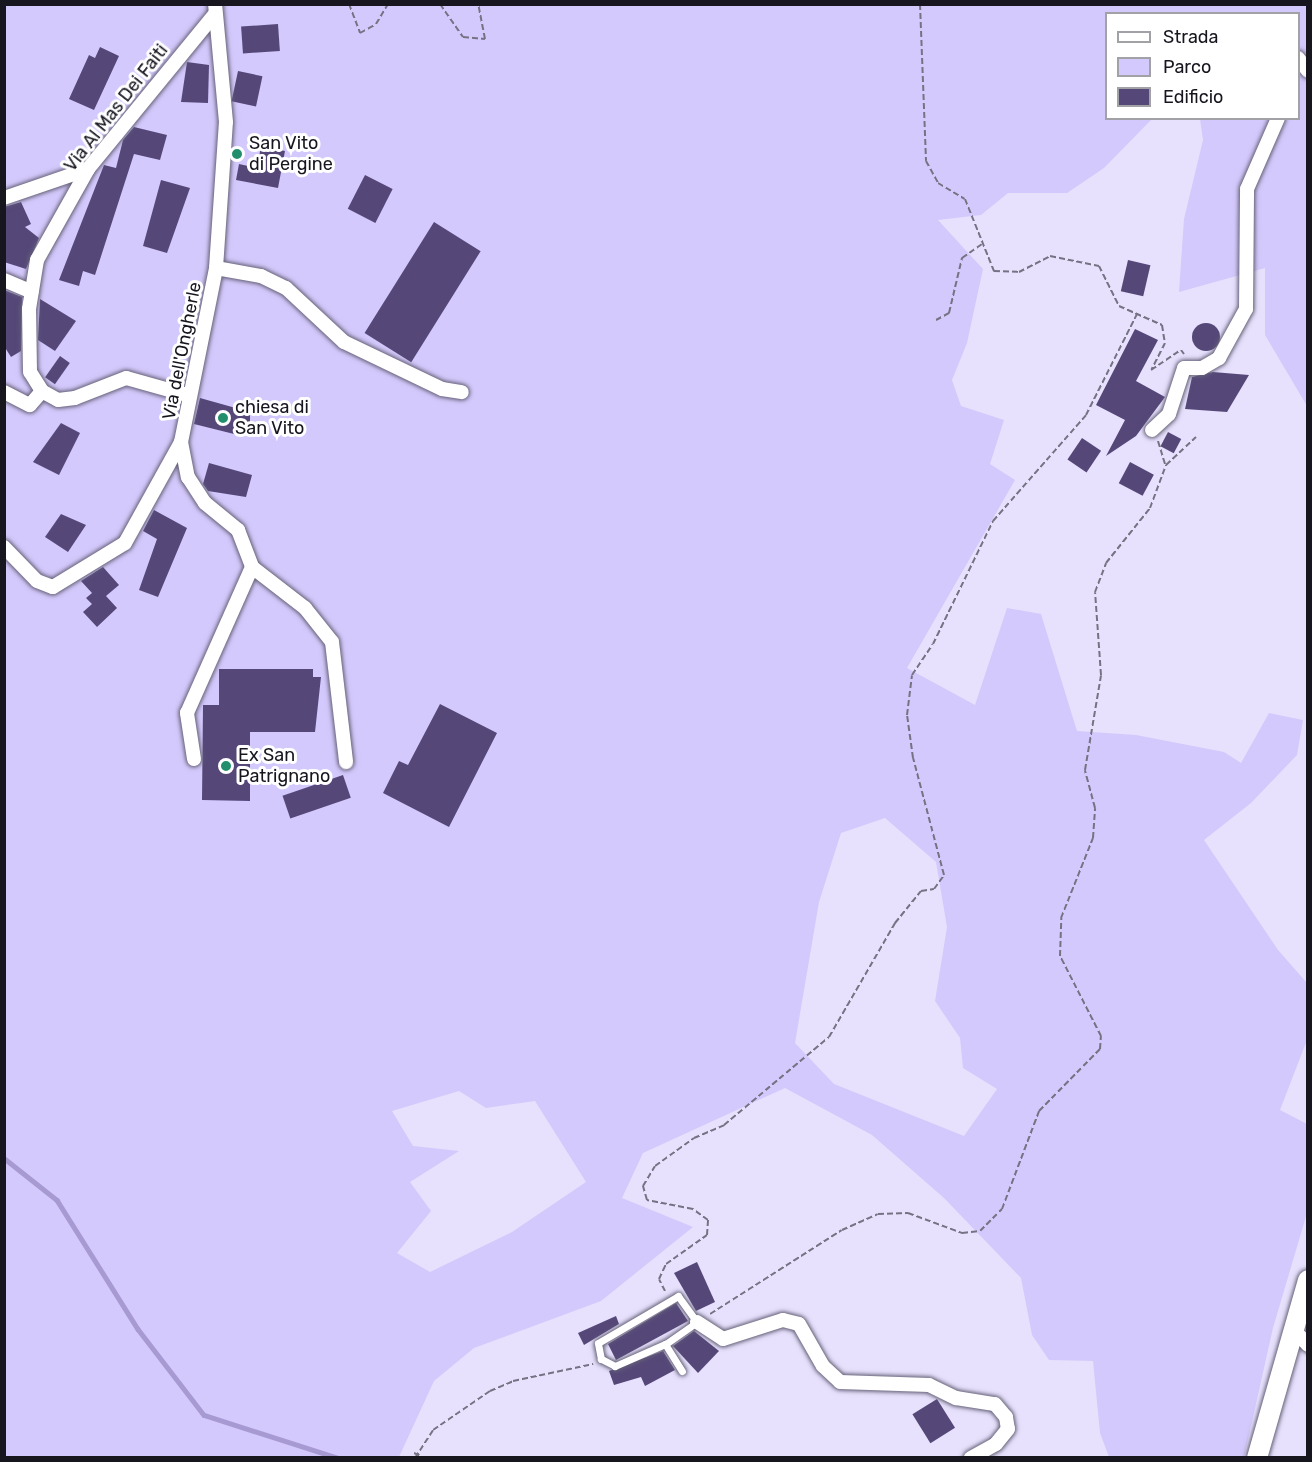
<!DOCTYPE html>
<html>
<head>
<meta charset="utf-8">
<style>
  body { margin:0 }
  #map { position:relative; width:1312px; height:1462px; overflow:hidden; background:#e7e1fd; font-family:Rubik,sans-serif }
  div>[style] { position:absolute }
  .green>* { inset:0; background:#d4c9fc }
  .stream>* { height:4.5px; margin:-2.25px; padding:0 2.25px; transform-origin:2.25px; border-radius:2.25px; background:#a79ad2 }
  .building>* { inset:0; background:#554879; transform-origin:0 0 }
  .round { border-radius:50% }
  .path>* { height:2px; margin-top:-1px; transform-origin:0; background:repeating-linear-gradient(90deg,#767283 0 6px,transparent 0 9px) }
  .roads { filter:drop-shadow(0 0 2px #666178) drop-shadow(0 0 2px #666178) }
  .lane>* { height:7px; margin:-3.5px; padding:0 3.5px; transform-origin:3.5px; border-radius:3.5px; background:#fff }
  .street>* { height:14px; margin:-7px; padding:0 7px; transform-origin:7px; border-radius:7px; background:#fff }
  .secondary>* { height:20px; margin:-10px; padding:0 10px; transform-origin:10px; border-radius:10px; background:#fff }
  .dots>* { width:16px; height:16px; translate:-50% -50%; box-sizing:border-box; border:3px solid #fff; border-radius:50% }
  span { translate:-50% -50%; white-space:nowrap; text-align:center; line-height:1.15; -webkit-text-stroke:6px #fff; paint-order:stroke }
  .street-label { font-size:18px; color:#17151e }
  .poi-label { font-size:18px; color:#17151e }
  .left { translate:0 -50%; text-align:left }
  .frame { position:absolute; inset:0; border:6px solid #17151e; pointer-events:none }
  .legend { position:absolute; left:1105px; top:12px; width:195px; height:108px; box-sizing:border-box; background:#fff; border:2px solid #a2a1a5; margin:0; padding:8px 10px; list-style:none; font-size:18px; color:#17151e }
  .legend li { display:flex; align-items:center; gap:12px; height:30px }
  .legend b { width:30px; border:2px solid #a2a1a5 }
</style>
</head>
<body>
<div id="map">
  <div class="green">
    <i style="clip-path:polygon(evenodd,5px 5px,1307px 5px,1307px 406px,1265px 335px,1265px 268px,1179px 292px,1184px 219px,1203px 140px,1200px 119px,1298px 118px,1298px 14px,1106px 14px,1106px 118px,1152px 119px,1104px 168px,1067px 193px,1008px 193px,981px 215px,938px 220px,983px 269px,967px 343px,952px 380px,961px 406px,1004px 420px,990px 464px,1015px 480px,907px 668px,975px 705px,1007px 608px,1041px 614px,1077px 731px,1136px 735px,1224px 752px,1241px 763px,1269px 713px,1303px 720px,1297px 755px,1251px 803px,1204px 840px,1278px 950px,1307px 983px,1307px 1040px,1280px 1110px,1307px 1124px,1307px 1213px,1273px 1328px,1244px 1457px,1109px 1457px,1100px 1433px,1093px 1361px,1049px 1360px,1032px 1335px,1021px 1278px,944px 1198px,872px 1135px,785px 1088px,643px 1153px,622px 1198px,693px 1227px,601px 1301px,474px 1348px,434px 1381px,399px 1457px,5px 1458px,5px 5px,885px 818px,936px 862px,947px 927px,935px 1001px,960px 1038px,963px 1068px,997px 1089px,964px 1136px,834px 1084px,795px 1043px,819px 902px,841px 833px,885px 818px,5px 5px,459px 1091px,486px 1108px,535px 1101px,586px 1182px,512px 1232px,430px 1272px,397px 1253px,431px 1211px,410px 1182px,459px 1151px,413px 1146px,392px 1111px,459px 1091px)"></i>
  </div>
  <div class="stream">
    <i style="left:4px;top:1158px;width:68px;rotate:38.4deg"></i>
    <i style="left:57px;top:1200px;width:152px;rotate:57.9deg"></i>
    <i style="left:138px;top:1329px;width:108px;rotate:52.5deg"></i>
    <i style="left:204px;top:1415px;width:141px;rotate:17.8deg"></i>
  </div>
  <div class="building">
    <i style="left:278px;top:24px;width:27px;height:37px;rotate:86deg"></i>
    <i style="clip-path:polygon(100px 47px,119px 56px,94px 110px,69px 99px,89px 55px,95px 58px)"></i>
    <i style="clip-path:polygon(187px 62px,209px 65px,208px 103px,181px 102px)"></i>
    <i style="left:238px;top:71px;width:25px;height:31px;rotate:12deg"></i>
    <i style="clip-path:polygon(134px 127px,167px 135px,160px 160px,134px 154px,95px 275px,83px 271px,79px 286px,59px 280px,104px 165px,116px 168px,123px 140px)"></i>
    <i style="clip-path:polygon(261px 146px,285px 151px,278px 188px,236px 180px,239px 164px,257px 168px)"></i>
    <i style="left:365px;top:175px;width:31px;height:38px;rotate:27deg"></i>
    <i style="clip-path:polygon(161px 180px,190px 188px,167px 253px,143px 246px)"></i>
    <i style="clip-path:polygon(21px 202px,31px 224px,25px 227px,39px 238px,26px 269px,4px 262px,4px 207px)"></i>
    <i style="left:434px;top:222px;width:55px;height:131px;rotate:32deg"></i>
    <i style="left:1128px;top:260px;width:23px;height:32px;rotate:13deg"></i>
    <i style="clip-path:polygon(4px 290px,22px 297px,21px 351px,11px 357px,4px 346px)"></i>
    <i style="clip-path:polygon(40px 299px,76px 321px,55px 351px,38px 340px)"></i>
    <i class="round" style="left:1192px;top:323px;width:28px;height:28px"></i>
    <i style="clip-path:polygon(1135px 329px,1158px 340px,1136px 381px,1165px 397px,1136px 436px,1106px 456px,1125px 420px,1096px 405px)"></i>
    <i style="left:60px;top:356px;width:12px;height:26px;rotate:35deg"></i>
    <i style="clip-path:polygon(1213px 372px,1249px 375px,1227px 412px,1185px 409px,1192px 377px)"></i>
    <i style="clip-path:polygon(200px 398px,250px 412px,250px 428px,242px 436px,194px 424px)"></i>
    <i style="clip-path:polygon(61px 423px,80px 433px,59px 475px,33px 462px)"></i>
    <i style="left:1168px;top:432px;width:15px;height:16px;rotate:28deg"></i>
    <i style="left:1082px;top:438px;width:23px;height:26px;rotate:34deg"></i>
    <i style="left:1130px;top:462px;width:27px;height:24px;rotate:28deg"></i>
    <i style="clip-path:polygon(209px 463px,252px 475px,246px 497px,208px 491px,203px 484px)"></i>
    <i style="clip-path:polygon(154px 510px,187px 528px,158px 597px,139px 590px,157px 539px,143px 531px)"></i>
    <i style="clip-path:polygon(61px 514px,86px 525px,68px 552px,45px 537px)"></i>
    <i style="clip-path:polygon(103px 567px,119px 585px,106px 596px,117px 608px,97px 627px,83px 612px,92px 604px,86px 598px,92px 593px,81px 581px)"></i>
    <i style="clip-path:polygon(219px 669px,313px 669px,313px 677px,321px 677px,315px 732px,250px 732px,250px 801px,202px 800px,203px 705px,219px 705px)"></i>
    <i style="clip-path:polygon(440px 704px,497px 733px,449px 827px,383px 793px,399px 761px,408px 765px)"></i>
    <i style="left:343px;top:775px;width:24px;height:64px;rotate:71deg"></i>
    <i style="clip-path:polygon(697px 1262px,715px 1302px,696px 1311px,674px 1273px)"></i>
    <i style="clip-path:polygon(676px 1303px,688px 1321px,616px 1360px,608px 1344px)"></i>
    <i style="clip-path:polygon(616px 1316px,619px 1324px,584px 1345px,578px 1333px)"></i>
    <i style="clip-path:polygon(694px 1331px,719px 1351px,698px 1373px,673px 1346px)"></i>
    <i style="clip-path:polygon(663px 1351px,675px 1370px,645px 1386px,641px 1377px,614px 1385px,609px 1371px)"></i>
    <i style="left:937px;top:1399px;width:34px;height:29px;rotate:58deg"></i>
  </div>
  <div class="path">
    <i style="left:349px;top:4px;width:31px;rotate:69deg"></i>
    <i style="left:360px;top:33px;width:18px;rotate:-29deg"></i>
    <i style="left:376px;top:24px;width:23px;rotate:-59deg"></i>
    <i style="left:440px;top:4px;width:40px;rotate:55.1deg"></i>
    <i style="left:463px;top:37px;width:22px;rotate:5deg"></i>
    <i style="left:485px;top:39px;width:36px;rotate:-101deg"></i>
    <i style="left:920px;top:4px;width:157px;rotate:87.8deg"></i>
    <i style="left:926px;top:161px;width:25px;rotate:61deg"></i>
    <i style="left:938px;top:183px;width:31px;rotate:31deg"></i>
    <i style="left:965px;top:199px;width:78px;rotate:68.1deg"></i>
    <i style="left:994px;top:271px;width:25px;rotate:2deg"></i>
    <i style="left:1019px;top:272px;width:35px;rotate:-27deg"></i>
    <i style="left:1050px;top:256px;width:50px;rotate:11.5deg"></i>
    <i style="left:1099px;top:266px;width:45px;rotate:63.4deg"></i>
    <i style="left:1119px;top:306px;width:47px;rotate:23.8deg"></i>
    <i style="left:1162px;top:325px;width:18px;rotate:81deg"></i>
    <i style="left:1165px;top:343px;width:30px;rotate:117deg"></i>
    <i style="left:1151px;top:370px;width:36px;rotate:-34deg"></i>
    <i style="left:1181px;top:350px;width:5px;rotate:53deg"></i>
    <i style="left:936px;top:320px;width:15px;rotate:-28deg"></i>
    <i style="left:949px;top:313px;width:57px;rotate:-76.7deg"></i>
    <i style="left:962px;top:258px;width:24px;rotate:-35deg"></i>
    <i style="left:1158px;top:441px;width:24px;rotate:73deg"></i>
    <i style="left:665px;top:1291px;width:13px;rotate:-117deg"></i>
    <i style="left:659px;top:1279px;width:17px;rotate:-65deg"></i>
    <i style="left:666px;top:1264px;width:50px;rotate:-35.3deg"></i>
    <i style="left:707px;top:1235px;width:15px;rotate:-86deg"></i>
    <i style="left:708px;top:1220px;width:19px;rotate:-144deg"></i>
    <i style="left:693px;top:1209px;width:47px;rotate:-168.9deg"></i>
    <i style="left:647px;top:1200px;width:15px;rotate:-106deg"></i>
    <i style="left:643px;top:1186px;width:23px;rotate:-59deg"></i>
    <i style="left:655px;top:1166px;width:48px;rotate:-35.7deg"></i>
    <i style="left:694px;top:1138px;width:33px;rotate:-23deg"></i>
    <i style="left:724px;top:1125px;width:137px;rotate:-40deg"></i>
    <i style="left:829px;top:1037px;width:132px;rotate:-59.9deg"></i>
    <i style="left:895px;top:923px;width:41px;rotate:-50.9deg"></i>
    <i style="left:921px;top:891px;width:13px;rotate:-9deg"></i>
    <i style="left:934px;top:889px;width:17px;rotate:-54deg"></i>
    <i style="left:944px;top:875px;width:121px;rotate:-104.8deg"></i>
    <i style="left:913px;top:758px;width:43px;rotate:-97.9deg"></i>
    <i style="left:907px;top:715px;width:40px;rotate:-82.9deg"></i>
    <i style="left:912px;top:675px;width:37px;rotate:-56deg"></i>
    <i style="left:933px;top:644px;width:137px;rotate:-64deg"></i>
    <i style="left:993px;top:521px;width:141px;rotate:-48.7deg"></i>
    <i style="left:1086px;top:415px;width:113px;rotate:-63.2deg"></i>
    <i style="left:710px;top:1314px;width:156px;rotate:-32.5deg"></i>
    <i style="left:842px;top:1230px;width:39px;rotate:-24deg"></i>
    <i style="left:878px;top:1214px;width:30px;rotate:-2deg"></i>
    <i style="left:908px;top:1213px;width:58px;rotate:20.3deg"></i>
    <i style="left:962px;top:1233px;width:18px;rotate:-6deg"></i>
    <i style="left:980px;top:1231px;width:31px;rotate:-45deg"></i>
    <i style="left:1002px;top:1209px;width:105px;rotate:-69.3deg"></i>
    <i style="left:1039px;top:1111px;width:87px;rotate:-45.5deg"></i>
    <i style="left:1100px;top:1049px;width:13px;rotate:-86deg"></i>
    <i style="left:1101px;top:1036px;width:90px;rotate:-117.1deg"></i>
    <i style="left:1060px;top:956px;width:38px;rotate:-88deg"></i>
    <i style="left:1061px;top:918px;width:86px;rotate:-68.2deg"></i>
    <i style="left:1093px;top:838px;width:30px;rotate:-86deg"></i>
    <i style="left:1095px;top:808px;width:39px;rotate:-105deg"></i>
    <i style="left:1085px;top:770px;width:96px;rotate:-80.4deg"></i>
    <i style="left:1101px;top:675px;width:83px;rotate:-94.1deg"></i>
    <i style="left:1095px;top:592px;width:31px;rotate:-69deg"></i>
    <i style="left:1106px;top:563px;width:70px;rotate:-51.3deg"></i>
    <i style="left:1150px;top:508px;width:46px;rotate:-69.6deg"></i>
    <i style="left:1166px;top:465px;width:41px;rotate:-43deg"></i>
    <i style="left:414px;top:1453px;width:12px;rotate:24deg"></i>
    <i style="left:415px;top:1458px;width:33px;rotate:-57deg"></i>
    <i style="left:433px;top:1430px;width:69px;rotate:-34.4deg"></i>
    <i style="left:490px;top:1391px;width:25px;rotate:-23deg"></i>
    <i style="left:513px;top:1381px;width:82px;rotate:-12deg"></i>
  </div>
  <div class="roads">
    <div class="lane">
      <i style="left:678px;top:1296px;width:32px;rotate:54deg"></i>
      <i style="left:697px;top:1322px;width:39px;rotate:145deg"></i>
      <i style="left:665px;top:1344px;width:55px;rotate:156.3deg"></i>
      <i style="left:615px;top:1366px;width:16px;rotate:-153deg"></i>
      <i style="left:601px;top:1359px;width:16px;rotate:-101deg"></i>
      <i style="left:598px;top:1343px;width:93px;rotate:-30.4deg"></i>
      <i style="left:665px;top:1344px;width:32px;rotate:58deg"></i>
    </div>
    <div class="street">
      <i style="left:1298px;top:58px;width:16px;rotate:52deg"></i>
      <i style="left:4px;top:198px;width:89px;rotate:-19deg"></i>
      <i style="left:216px;top:268px;width:46px;rotate:10.1deg"></i>
      <i style="left:261px;top:276px;width:28px;rotate:26deg"></i>
      <i style="left:286px;top:288px;width:79px;rotate:43deg"></i>
      <i style="left:344px;top:342px;width:109px;rotate:25.6deg"></i>
      <i style="left:442px;top:389px;width:20px;rotate:9deg"></i>
      <i style="left:4px;top:280px;width:30px;rotate:23deg"></i>
      <i style="left:4px;top:392px;width:29px;rotate:27deg"></i>
      <i style="left:30px;top:405px;width:18px;rotate:-49deg"></i>
      <i style="left:187px;top:395px;width:63px;rotate:-164.4deg"></i>
      <i style="left:126px;top:378px;width:55px;rotate:158.6deg"></i>
      <i style="left:75px;top:398px;width:17px;rotate:173deg"></i>
      <i style="left:58px;top:400px;width:18px;rotate:-151deg"></i>
      <i style="left:42px;top:391px;width:22px;rotate:-122deg"></i>
      <i style="left:30px;top:372px;width:63px;rotate:-90.9deg"></i>
      <i style="left:29px;top:309px;width:50px;rotate:-80.7deg"></i>
      <i style="left:37px;top:260px;width:104px;rotate:-60.7deg"></i>
      <i style="left:88px;top:169px;width:200px;rotate:-50.7deg"></i>
      <i style="left:1152px;top:430px;width:23px;rotate:-43deg"></i>
      <i style="left:1169px;top:414px;width:48px;rotate:-71.9deg"></i>
      <i style="left:1184px;top:368px;width:18px"></i>
      <i style="left:1202px;top:368px;width:20px;rotate:-30deg"></i>
      <i style="left:1219px;top:358px;width:56px;rotate:-61.1deg"></i>
      <i style="left:1246px;top:309px;width:120px;rotate:-89.5deg"></i>
      <i style="left:1247px;top:189px;width:77px;rotate:-66.4deg"></i>
      <i style="left:181px;top:442px;width:36px;rotate:79deg"></i>
      <i style="left:188px;top:477px;width:31px;rotate:57deg"></i>
      <i style="left:205px;top:503px;width:43px;rotate:39.3deg"></i>
      <i style="left:238px;top:530px;width:40px;rotate:69deg"></i>
      <i style="left:4px;top:547px;width:47px;rotate:45.9deg"></i>
      <i style="left:37px;top:581px;width:17px;rotate:21deg"></i>
      <i style="left:53px;top:587px;width:84px;rotate:-31.4deg"></i>
      <i style="left:125px;top:543px;width:115px;rotate:-61deg"></i>
      <i style="left:181px;top:442px;width:177px;rotate:-78.6deg"></i>
      <i style="left:216px;top:268px;width:146px;rotate:-86.1deg"></i>
      <i style="left:226px;top:122px;width:119px;rotate:-95.3deg"></i>
      <i style="left:252px;top:567px;width:67px;rotate:37.7deg"></i>
      <i style="left:305px;top:608px;width:43px;rotate:51.5deg"></i>
      <i style="left:332px;top:642px;width:121px;rotate:83.3deg"></i>
      <i style="left:194px;top:759px;width:47px;rotate:-98.7deg"></i>
      <i style="left:187px;top:713px;width:160px;rotate:-66deg"></i>
      <i style="left:697px;top:1322px;width:31px;rotate:33deg"></i>
      <i style="left:723px;top:1339px;width:63px;rotate:-17.6deg"></i>
      <i style="left:783px;top:1320px;width:16px;rotate:14deg"></i>
      <i style="left:799px;top:1324px;width:48px;rotate:60.3deg"></i>
      <i style="left:823px;top:1366px;width:23px;rotate:43deg"></i>
      <i style="left:840px;top:1382px;width:89px;rotate:1.9deg"></i>
      <i style="left:929px;top:1385px;width:30px;rotate:26deg"></i>
      <i style="left:956px;top:1398px;width:39px;rotate:9deg"></i>
      <i style="left:995px;top:1404px;width:17px;rotate:50deg"></i>
      <i style="left:1006px;top:1417px;width:12px;rotate:81deg"></i>
      <i style="left:1008px;top:1429px;width:19px;rotate:129deg"></i>
      <i style="left:996px;top:1444px;width:29px;rotate:151deg"></i>
      <i style="left:1293px;top:1329px;width:22px;rotate:47deg"></i>
    </div>
    <div class="secondary">
      <i style="left:1257px;top:1458px;width:185px;rotate:-74deg"></i>
    </div>
  </div>
  <div class="dots">
    <i style="left:237px;top:154px;background:#238e6c"></i>
    <i style="left:223px;top:418px;background:#238e6c"></i>
    <i style="left:226px;top:766px;background:#238e6c"></i>
  </div>
  <div class="street-label">
    <span style="left:116px;top:108px;rotate:-52deg">Via Al Mas Dei Faiti</span>
    <span style="left:182px;top:351px;rotate:-79deg">Via dell'Ongherle</span>
  </div>
  <div class="poi-label">
    <span class="left" style="left:249px;top:154px">San Vito<br>di Pergine</span>
    <span class="left" style="left:235px;top:418px">chiesa di<br>San Vito</span>
    <span class="left" style="left:238px;top:766px">Ex San<br>Patrignano</span>
  </div>
  <div class="frame"></div>
  <ul class="legend">
  <li><b style="height:8px;background:#fff"></b>Strada</li>
  <li><b style="height:16px;background:#d4c9fc"></b>Parco</li>
  <li><b style="height:16px;background:#554879"></b>Edificio</li>
  </ul>
</div>
</body>
</html>
